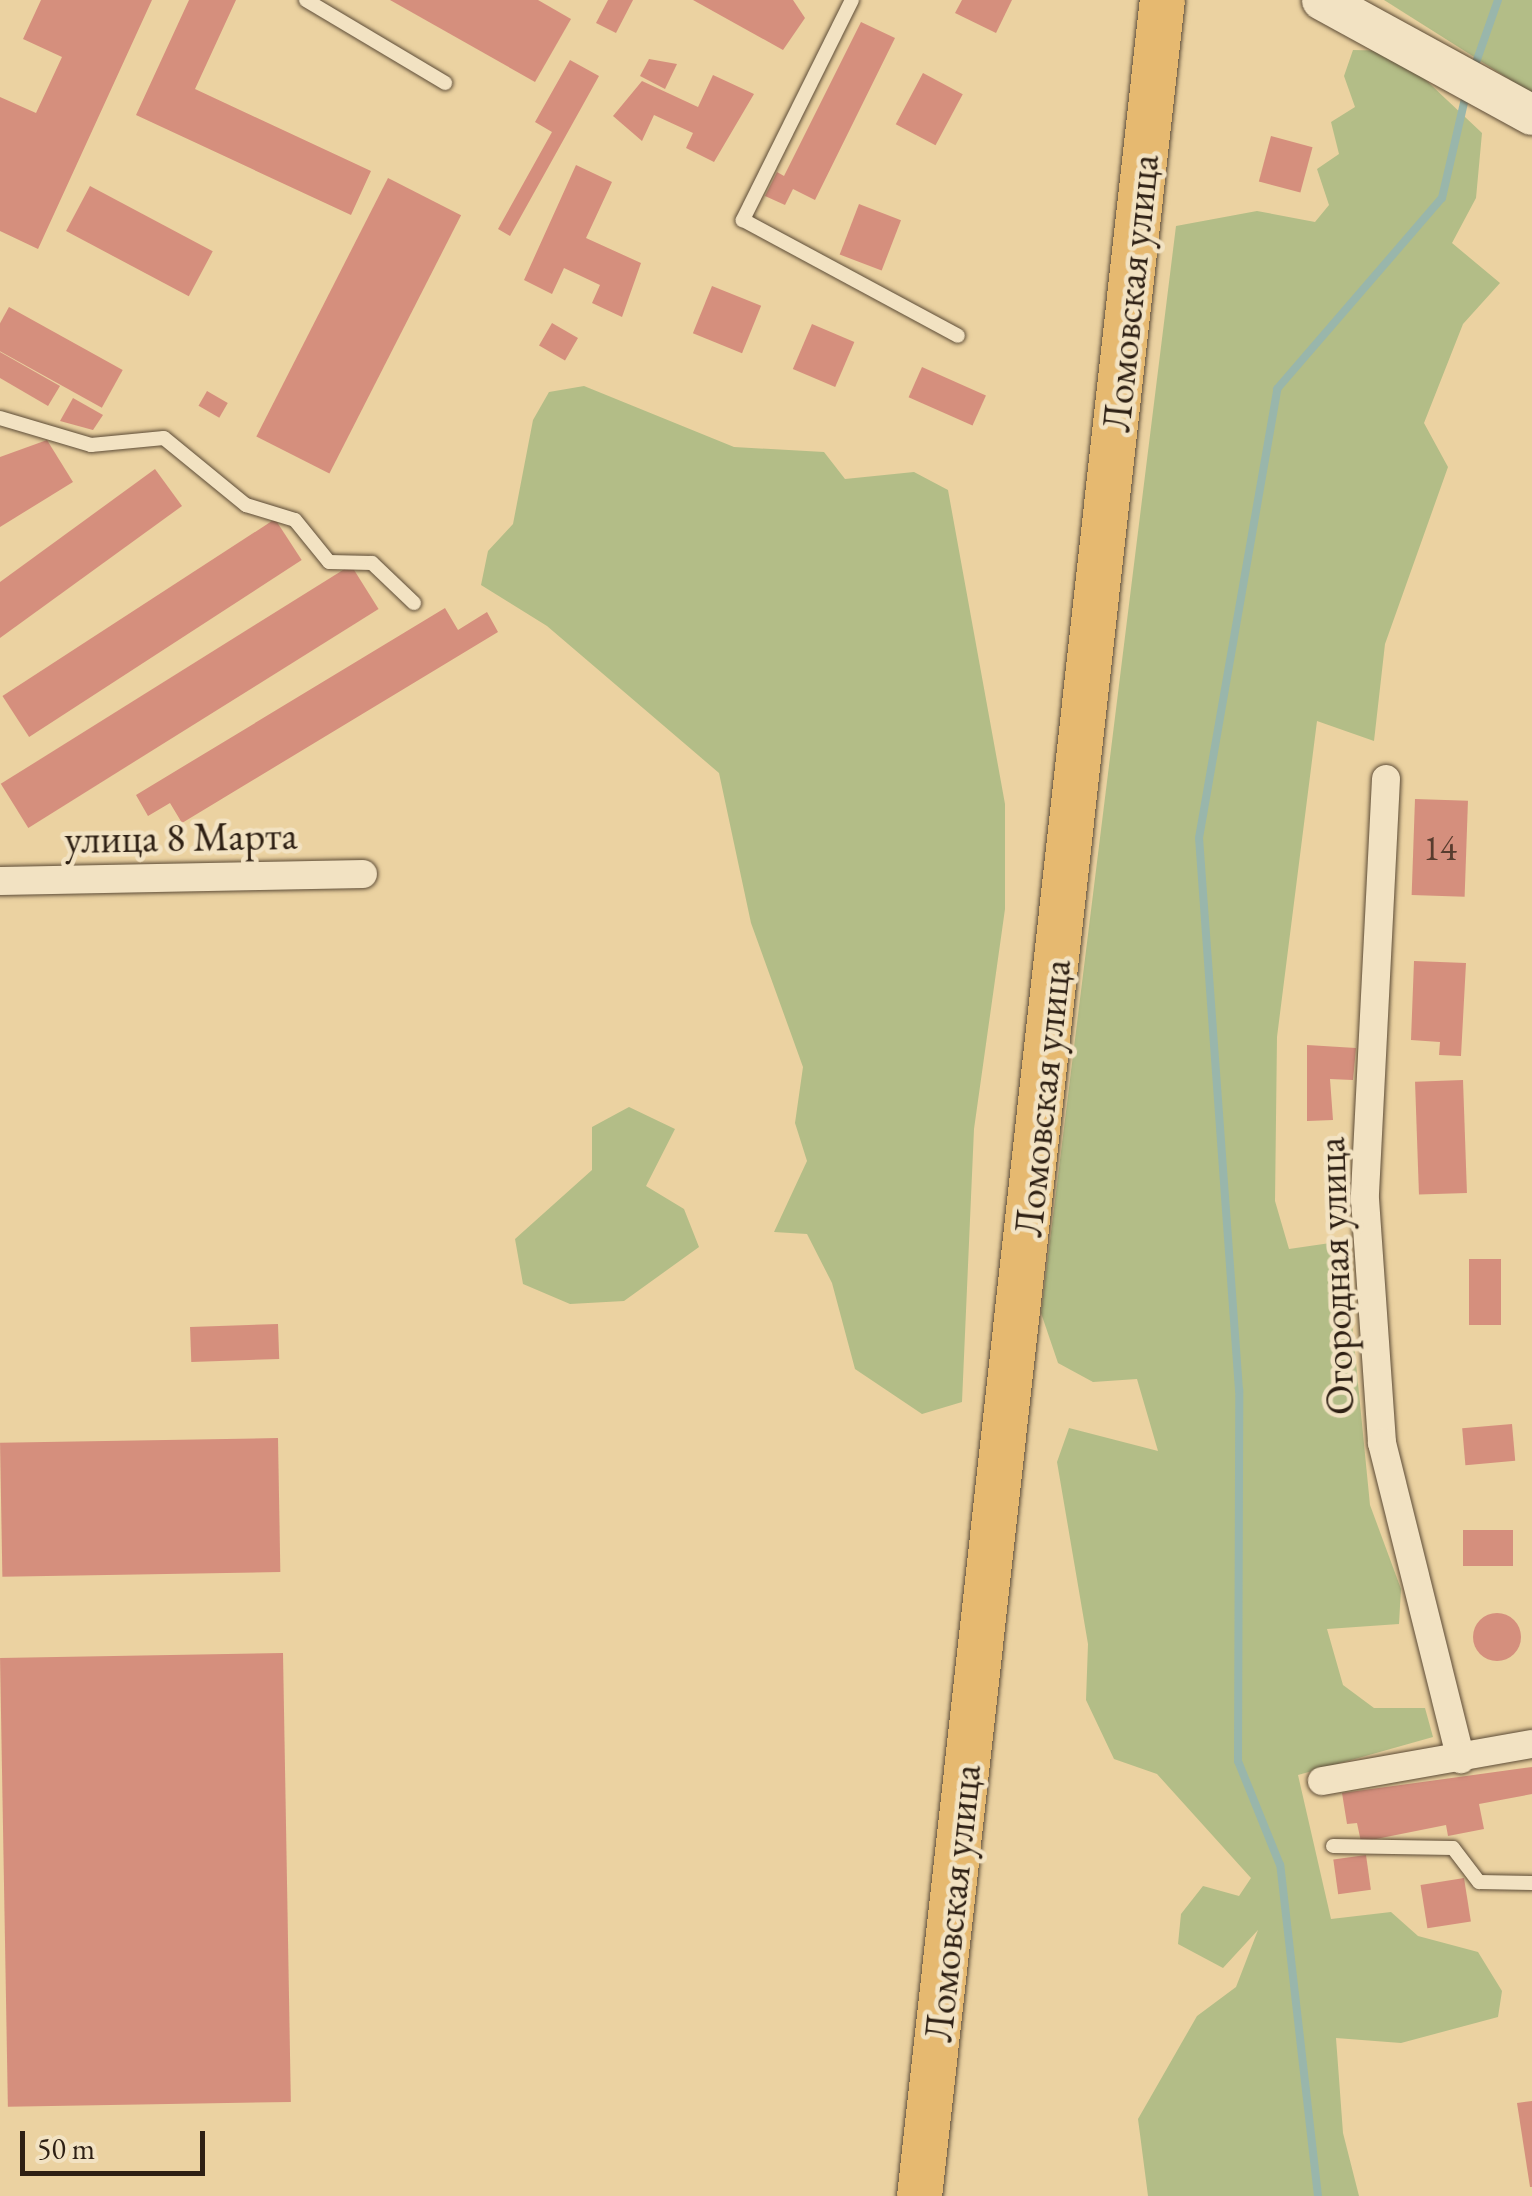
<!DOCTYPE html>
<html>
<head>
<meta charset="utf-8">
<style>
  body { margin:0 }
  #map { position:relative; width:1532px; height:2196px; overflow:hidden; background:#ebd2a1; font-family:"EB Garamond",serif }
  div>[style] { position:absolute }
  .green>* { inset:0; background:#b3bd87 }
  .stream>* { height:8px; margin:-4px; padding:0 4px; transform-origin:4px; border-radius:4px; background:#99b6ab }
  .building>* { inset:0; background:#d58f7d; transform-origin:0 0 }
  .round { border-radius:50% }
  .roads { filter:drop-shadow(0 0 2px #5d4c37) drop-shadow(0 0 2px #5d4c37) }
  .service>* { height:14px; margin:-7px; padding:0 7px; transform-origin:7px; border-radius:7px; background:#f2e2c2 }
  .minor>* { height:28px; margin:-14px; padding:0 14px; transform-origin:14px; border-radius:14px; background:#f2e2c2 }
  .secondary>* { height:40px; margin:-20px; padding:0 20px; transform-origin:20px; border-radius:20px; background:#f2e2c2 }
  .primary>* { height:45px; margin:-22.5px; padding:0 22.5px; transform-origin:22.5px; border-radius:22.5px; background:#e6b970 }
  span { translate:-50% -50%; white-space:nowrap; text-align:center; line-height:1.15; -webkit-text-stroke:9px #f2e2c2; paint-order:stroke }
  .number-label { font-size:35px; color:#583c2e }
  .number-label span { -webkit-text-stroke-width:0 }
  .street-label { font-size:40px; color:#2e2014 }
  .scale { position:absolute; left:20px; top:2131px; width:185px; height:45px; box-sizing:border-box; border:5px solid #2e2014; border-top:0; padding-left:12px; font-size:30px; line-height:35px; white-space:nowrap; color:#2e2014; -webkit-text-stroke:8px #f2e2c2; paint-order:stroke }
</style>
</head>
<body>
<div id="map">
  <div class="green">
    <i style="clip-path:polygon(1384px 0,1532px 0,1532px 93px,1528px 91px)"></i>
    <i style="clip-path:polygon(1353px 50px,1395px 51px,1482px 133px,1476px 198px,1452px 243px,1500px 283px,1463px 324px,1424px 423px,1448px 467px,1385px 644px,1374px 741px,1317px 721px,1277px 1037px,1275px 1201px,1289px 1249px,1344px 1241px,1370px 1505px,1401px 1589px,1399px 1624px,1327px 1629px,1343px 1685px,1374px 1708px,1425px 1708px,1433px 1737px,1298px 1775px,1331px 1919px,1391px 1912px,1418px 1936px,1478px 1952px,1502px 1991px,1498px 2017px,1401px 2043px,1336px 2038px,1343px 2133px,1359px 2196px,1148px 2196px,1138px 2119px,1197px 2016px,1236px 1987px,1258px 1930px,1223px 1968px,1178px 1944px,1181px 1914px,1203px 1886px,1239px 1896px,1251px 1878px,1157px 1774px,1114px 1759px,1086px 1700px,1088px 1644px,1057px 1462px,1069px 1428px,1158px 1451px,1137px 1379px,1093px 1382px,1058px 1363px,1041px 1313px,1176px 226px,1257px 211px,1315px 222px,1329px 205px,1317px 169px,1339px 154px,1331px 122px,1355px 107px,1344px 76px)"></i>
    <i style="clip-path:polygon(584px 386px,734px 447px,824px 452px,845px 479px,914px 472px,948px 490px,1005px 804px,1005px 909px,974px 1129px,962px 1402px,922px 1414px,855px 1369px,832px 1283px,807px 1234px,774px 1232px,807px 1161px,795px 1123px,803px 1067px,751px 923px,719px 773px,547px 626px,481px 585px,488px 551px,513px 524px,533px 420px,549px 392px)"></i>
    <i style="clip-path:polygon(629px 1107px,675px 1129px,646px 1186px,684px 1209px,699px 1247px,624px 1301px,570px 1304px,523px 1284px,515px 1239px,592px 1170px,592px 1127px)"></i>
  </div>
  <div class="stream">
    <i style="left:1473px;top:71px;width:75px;rotate:-70.6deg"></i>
    <i style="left:1318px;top:2196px;width:333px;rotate:-96.5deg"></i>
    <i style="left:1280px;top:1865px;width:112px;rotate:-112deg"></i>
    <i style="left:1238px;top:1761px;width:371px;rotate:-89.8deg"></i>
    <i style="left:1239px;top:1390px;width:553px;rotate:-94.14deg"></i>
    <i style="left:1199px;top:838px;width:456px;rotate:-80.1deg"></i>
    <i style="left:1277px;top:389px;width:252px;rotate:-49.2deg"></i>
    <i style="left:1442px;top:198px;width:107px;rotate:-77deg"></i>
  </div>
  <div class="building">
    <i style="clip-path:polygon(41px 0,152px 0,38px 249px,0 231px,0 97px,36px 113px,62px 57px,23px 39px)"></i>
    <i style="clip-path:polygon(189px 0,236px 0,195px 89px,371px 171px,351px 215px,136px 115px)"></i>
    <i style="clip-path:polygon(390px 0,538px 0,571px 19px,535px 82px)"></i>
    <i style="clip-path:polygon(608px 0,633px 0,616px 33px,596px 23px)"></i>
    <i style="clip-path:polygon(693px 0,793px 0,805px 18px,783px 50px)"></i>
    <i style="clip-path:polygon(962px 0,1012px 0,996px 33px,955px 13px)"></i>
    <i style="clip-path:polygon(861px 22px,895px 38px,815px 200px,793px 189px,785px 205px,765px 196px,777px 172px,784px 176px)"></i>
    <i style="clip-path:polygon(649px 59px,677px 64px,665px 89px,640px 76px)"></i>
    <i style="clip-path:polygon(570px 60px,599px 76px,510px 236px,498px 229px,552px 132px,535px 122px)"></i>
    <i style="left:923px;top:73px;width:45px;height:58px;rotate:28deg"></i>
    <i style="clip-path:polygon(713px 75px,754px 94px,714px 162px,686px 148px,693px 133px,654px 115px,642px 141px,613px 116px,642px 81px,698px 107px)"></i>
    <i style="left:1271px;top:136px;width:43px;height:47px;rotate:15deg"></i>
    <i style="clip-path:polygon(576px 165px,612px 182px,586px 238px,641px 263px,622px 317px,592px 303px,600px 285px,564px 268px,552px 294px,524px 280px)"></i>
    <i style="left:388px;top:178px;width:82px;height:290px;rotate:27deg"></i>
    <i style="left:90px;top:186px;width:139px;height:51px;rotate:28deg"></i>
    <i style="left:859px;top:204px;width:45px;height:54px;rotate:21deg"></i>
    <i style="left:712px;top:286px;width:53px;height:51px;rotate:22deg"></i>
    <i style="left:9px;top:307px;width:130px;height:43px;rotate:29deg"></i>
    <i style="left:552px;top:323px;width:30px;height:26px;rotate:30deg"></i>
    <i style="left:812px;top:324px;width:46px;height:49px;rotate:23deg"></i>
    <i style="clip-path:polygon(0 352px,60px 386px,48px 406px,0 378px)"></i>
    <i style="left:922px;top:367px;width:70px;height:33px;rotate:24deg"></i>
    <i style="left:207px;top:391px;width:24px;height:17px;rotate:30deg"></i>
    <i style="clip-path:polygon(73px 398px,103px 415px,93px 430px,60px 421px)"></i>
    <i style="clip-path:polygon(47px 440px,73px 482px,0 527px,0 457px)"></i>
    <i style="clip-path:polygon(155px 469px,182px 506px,0 638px,0 582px)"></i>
    <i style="left:275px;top:519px;width:49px;height:325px;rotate:57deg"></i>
    <i style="left:351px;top:565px;width:52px;height:413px;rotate:58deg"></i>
    <i style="clip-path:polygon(445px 608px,458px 630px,487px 612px,498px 632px,182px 823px,170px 803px,148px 816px,136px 795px)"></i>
    <i style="left:1415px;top:799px;width:53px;height:96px;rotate:2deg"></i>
    <i style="clip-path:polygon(1414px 961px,1466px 963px,1461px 1056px,1439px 1055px,1440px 1042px,1411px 1040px)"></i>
    <i style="clip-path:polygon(1307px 1045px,1356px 1048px,1353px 1080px,1330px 1079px,1333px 1120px,1307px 1121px)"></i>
    <i style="left:1463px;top:1080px;width:113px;height:48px;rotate:88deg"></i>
    <i style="left:1469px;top:1259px;width:32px;height:66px"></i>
    <i style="left:278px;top:1324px;width:35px;height:88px;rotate:88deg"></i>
    <i style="left:1512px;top:1424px;width:37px;height:50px;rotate:85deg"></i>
    <i style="left:278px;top:1438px;width:134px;height:278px;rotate:89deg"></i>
    <i style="left:1463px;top:1530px;width:50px;height:36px"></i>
    <i class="round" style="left:1473px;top:1613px;width:48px;height:48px"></i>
    <i style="left:283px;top:1653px;width:449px;height:283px;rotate:89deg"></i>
    <i style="clip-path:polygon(1532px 1767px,1532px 1794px,1479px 1804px,1484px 1829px,1448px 1836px,1446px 1825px,1361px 1842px,1357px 1823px,1347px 1824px,1342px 1793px)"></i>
    <i style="left:1366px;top:1855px;width:35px;height:33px;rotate:82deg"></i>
    <i style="left:1464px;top:1878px;width:44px;height:44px;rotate:81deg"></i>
    <i style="clip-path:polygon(1532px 2101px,1532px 2187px,1530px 2187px,1517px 2103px)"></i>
  </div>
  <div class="roads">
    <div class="service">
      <i style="left:306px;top:0;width:162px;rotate:30.8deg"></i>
      <i style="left:852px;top:0;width:246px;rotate:116.4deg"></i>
      <i style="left:743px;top:220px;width:244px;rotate:28.3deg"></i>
      <i style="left:0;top:418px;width:95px;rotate:16.5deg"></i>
      <i style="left:91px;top:445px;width:73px;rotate:-5.5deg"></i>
      <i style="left:164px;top:438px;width:106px;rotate:39.3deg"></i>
      <i style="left:246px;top:505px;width:51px;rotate:17deg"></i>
      <i style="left:295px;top:520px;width:54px;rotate:51deg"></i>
      <i style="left:329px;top:562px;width:43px;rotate:1.3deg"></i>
      <i style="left:372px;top:563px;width:58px;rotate:43.6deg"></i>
      <i style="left:1333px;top:1846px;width:120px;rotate:1deg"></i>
      <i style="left:1453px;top:1848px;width:43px;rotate:52.6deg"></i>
      <i style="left:1479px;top:1882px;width:53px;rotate:1.1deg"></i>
    </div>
    <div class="minor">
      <i style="left:1386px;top:779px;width:421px;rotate:92.9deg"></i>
      <i style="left:1365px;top:1199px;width:245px;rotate:86deg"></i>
      <i style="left:1382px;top:1443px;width:326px;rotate:76deg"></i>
      <i style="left:0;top:881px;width:363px;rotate:-1.1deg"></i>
      <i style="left:1322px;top:1781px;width:213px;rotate:-10deg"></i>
    </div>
    <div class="secondary">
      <i style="left:1322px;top:0;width:239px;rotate:28.7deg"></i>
    </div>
    <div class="primary">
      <i style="left:919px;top:2196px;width:2209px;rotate:-83.69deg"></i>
    </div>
  </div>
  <div class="number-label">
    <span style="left:1440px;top:848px">14</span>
  </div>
  <div class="street-label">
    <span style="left:1130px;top:293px;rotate:-84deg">Ломовская улица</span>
    <span style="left:181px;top:837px;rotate:-1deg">улица 8 Марта</span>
    <span style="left:1042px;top:1098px;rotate:-84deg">Ломовская улица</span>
    <span style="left:1335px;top:1276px;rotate:-92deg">Огородная улица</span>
    <span style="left:952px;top:1903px;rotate:-84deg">Ломовская улица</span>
  </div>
  <div class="scale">50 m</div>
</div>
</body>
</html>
